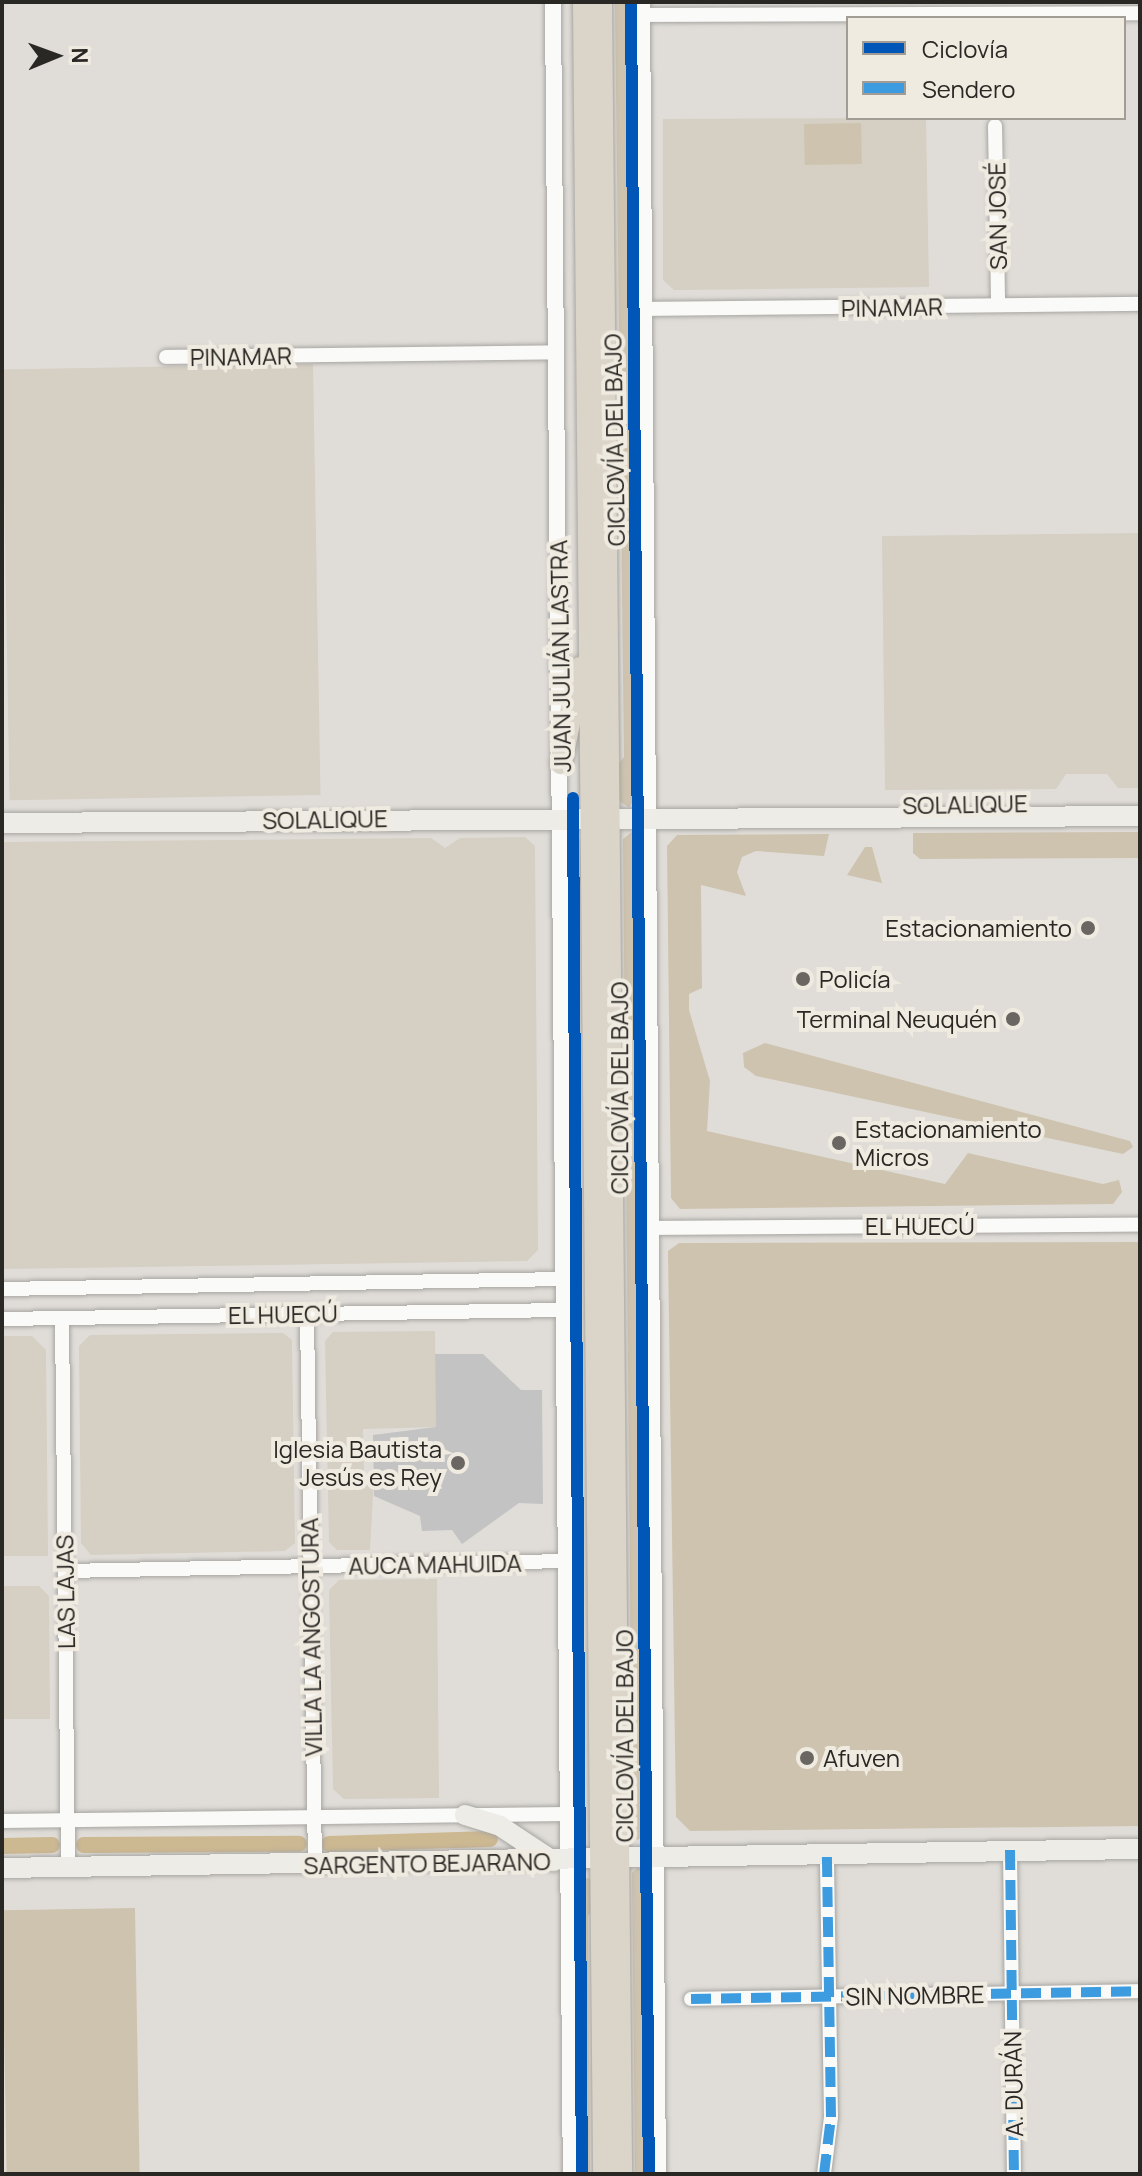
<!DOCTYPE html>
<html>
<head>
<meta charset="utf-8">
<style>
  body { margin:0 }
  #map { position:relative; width:1142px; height:2176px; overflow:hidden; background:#e0ddd8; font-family:Manrope,sans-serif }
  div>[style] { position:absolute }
  .built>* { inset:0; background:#d5cfc4; transform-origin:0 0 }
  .green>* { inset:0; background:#cec3af; transform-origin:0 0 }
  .canal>* { height:16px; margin:-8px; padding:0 8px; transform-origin:8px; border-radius:8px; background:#ccb891 }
  .building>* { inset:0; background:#c3c3c3 }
  .roads { filter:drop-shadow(0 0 2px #a8a6a2) drop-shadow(0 0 2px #a8a6a2) }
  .minor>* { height:14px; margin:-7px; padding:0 7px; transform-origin:7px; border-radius:7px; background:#fafaf9 }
  .tertiary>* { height:16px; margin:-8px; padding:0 8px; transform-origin:8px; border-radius:8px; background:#fafaf9 }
  .secondary>* { height:20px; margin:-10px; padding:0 10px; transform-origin:10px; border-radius:10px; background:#eeece7 }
  .trunk>* { height:22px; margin:-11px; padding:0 11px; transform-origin:11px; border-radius:11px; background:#dad4c9 }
  .quiet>* { height:10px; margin-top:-5px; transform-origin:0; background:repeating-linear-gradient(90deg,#3d9ce0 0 20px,transparent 0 30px) }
  .cycleway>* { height:12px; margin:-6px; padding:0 6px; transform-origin:6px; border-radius:6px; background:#0057b8 }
  .dots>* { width:22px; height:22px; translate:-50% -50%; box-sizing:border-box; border:4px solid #f0ebe1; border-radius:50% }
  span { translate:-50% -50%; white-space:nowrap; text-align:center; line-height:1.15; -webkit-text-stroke:8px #f0ebe1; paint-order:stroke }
  .street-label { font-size:24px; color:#2a2824 }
  .poi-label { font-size:24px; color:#2a2824 }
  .right { translate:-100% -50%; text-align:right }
  .left { translate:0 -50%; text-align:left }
  .frame { position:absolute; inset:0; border:4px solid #2a2824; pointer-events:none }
  .legend { position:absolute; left:846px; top:16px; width:280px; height:104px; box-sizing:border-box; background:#f0ebe1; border:2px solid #a19d95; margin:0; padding:10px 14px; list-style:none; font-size:24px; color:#2a2824 }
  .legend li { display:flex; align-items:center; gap:16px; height:40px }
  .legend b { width:40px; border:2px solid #a19d95 }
  .north { position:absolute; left:16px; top:16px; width:80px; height:80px; -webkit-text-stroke:6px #f0ebe1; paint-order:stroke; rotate:89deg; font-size:22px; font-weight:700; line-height:32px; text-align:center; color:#2a2824 }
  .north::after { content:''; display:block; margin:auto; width:28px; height:36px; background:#2a2824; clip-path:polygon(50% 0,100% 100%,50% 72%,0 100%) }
</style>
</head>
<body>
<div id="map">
  <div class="built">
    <i style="clip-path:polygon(926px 118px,929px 287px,674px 290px,663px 280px,663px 119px)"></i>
    <i style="left:313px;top:364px;width:431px;height:311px;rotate:89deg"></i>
    <i style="clip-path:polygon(1140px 533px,1140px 788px,1118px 788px,1107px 774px,1066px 774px,1056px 789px,885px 790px,882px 536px)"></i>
    <i style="clip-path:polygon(525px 837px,535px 846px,538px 1250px,527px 1261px,2px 1269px,2px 842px,431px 838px,445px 848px,460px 838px)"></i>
    <i style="clip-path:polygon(435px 1331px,436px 1427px,363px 1429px,364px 1477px,374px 1478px,370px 1550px,337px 1550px,329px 1542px,325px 1341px,333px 1332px)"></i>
    <i style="clip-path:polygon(283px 1333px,292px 1340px,295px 1543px,285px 1551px,91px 1555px,81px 1543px,79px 1346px,90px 1335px)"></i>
    <i style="clip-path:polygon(2px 1336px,32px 1336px,46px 1350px,48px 1556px,2px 1556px)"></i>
    <i style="clip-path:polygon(437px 1579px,439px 1798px,344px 1799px,333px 1789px,329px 1590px,339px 1580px)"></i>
    <i style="clip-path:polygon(2px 1586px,39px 1586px,49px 1596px,50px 1719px,2px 1719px)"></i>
  </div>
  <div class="green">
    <i style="clip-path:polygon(615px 2px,634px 2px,641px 792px,629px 807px,618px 801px,616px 767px,624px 757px)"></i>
    <i style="left:861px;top:123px;width:41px;height:57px;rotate:89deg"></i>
    <i style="clip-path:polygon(632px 832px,640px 836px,648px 1831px,638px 1840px,628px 1835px,625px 1803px,632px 1796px,623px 839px)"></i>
    <i style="clip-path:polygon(1140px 832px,1140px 858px,920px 859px,913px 853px,913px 833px)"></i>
    <i style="clip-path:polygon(829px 834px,824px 856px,756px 851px,742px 857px,737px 872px,746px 896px,701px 885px,702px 988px,689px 994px,689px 1010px,710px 1081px,707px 1131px,945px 1184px,968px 1153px,1103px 1184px,1119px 1180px,1122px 1192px,1113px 1204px,680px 1209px,671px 1198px,667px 846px,677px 835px)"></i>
    <i style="clip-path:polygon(574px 838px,583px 840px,585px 878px,579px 885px,582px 1840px,576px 1834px,567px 843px)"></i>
    <i style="clip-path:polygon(865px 847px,872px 847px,882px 883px,847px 875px)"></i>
    <i style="clip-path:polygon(765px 1043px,1130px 1141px,1133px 1147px,1123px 1154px,756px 1076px,744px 1067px,743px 1053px)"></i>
    <i style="clip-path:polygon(1140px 1242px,1140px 1826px,690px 1831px,676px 1817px,668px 1251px,679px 1243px)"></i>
    <i style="clip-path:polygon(638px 1867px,648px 1872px,651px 2174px,635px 2174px,632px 1873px)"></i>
    <i style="clip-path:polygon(582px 1877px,591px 1879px,594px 1909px,588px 1916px,590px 2174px,578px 2174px,575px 1883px)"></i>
    <i style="left:135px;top:1908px;width:266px;height:133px;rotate:89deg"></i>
  </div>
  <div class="canal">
    <i style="left:329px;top:1844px;width:161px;rotate:-1.8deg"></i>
    <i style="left:84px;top:1845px;width:215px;rotate:-0.3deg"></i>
    <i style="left:2px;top:1846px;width:50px;rotate:-1.1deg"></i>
  </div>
  <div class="building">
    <i style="clip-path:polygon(435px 1354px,483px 1354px,521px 1390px,542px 1390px,543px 1504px,519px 1503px,462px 1544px,452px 1530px,422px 1531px,420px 1516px,374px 1496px,373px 1435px,436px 1427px)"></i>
  </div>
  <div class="roads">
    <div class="minor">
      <i style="left:642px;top:15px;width:498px;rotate:-0.2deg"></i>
      <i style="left:995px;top:126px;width:179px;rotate:89deg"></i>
      <i style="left:644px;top:309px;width:496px;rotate:-0.6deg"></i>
      <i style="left:166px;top:357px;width:390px;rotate:-0.7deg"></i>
      <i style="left:652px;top:1228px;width:488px;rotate:-0.4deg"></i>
      <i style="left:2px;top:1289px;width:562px;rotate:-1.02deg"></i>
      <i style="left:307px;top:1314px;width:550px;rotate:89.17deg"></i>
      <i style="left:62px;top:1318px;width:549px;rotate:89.37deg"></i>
      <i style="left:2px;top:1319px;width:562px;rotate:-0.92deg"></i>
      <i style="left:65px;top:1571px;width:501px;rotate:-1.14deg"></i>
      <i style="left:2px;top:1821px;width:565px;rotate:-0.71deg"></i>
      <i style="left:1010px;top:1850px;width:324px;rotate:89.3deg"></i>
      <i style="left:691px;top:1999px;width:449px;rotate:-1deg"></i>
      <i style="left:824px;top:2174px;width:57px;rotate:-83deg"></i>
      <i style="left:831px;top:2117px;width:264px;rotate:-90.9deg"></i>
    </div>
    <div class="tertiary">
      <i style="left:553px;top:2px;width:2172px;rotate:89.53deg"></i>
      <i style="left:642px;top:2px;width:2172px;rotate:89.58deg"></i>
    </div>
    <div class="secondary">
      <i style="left:2px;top:823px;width:1138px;rotate:-0.35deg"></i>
      <i style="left:465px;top:1815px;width:37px;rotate:17deg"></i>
      <i style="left:500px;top:1826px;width:64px;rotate:33.4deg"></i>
      <i style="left:2px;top:1868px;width:1138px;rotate:-0.96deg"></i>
    </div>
    <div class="trunk">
      <i style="left:584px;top:2px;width:2172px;rotate:89.47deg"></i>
      <i style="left:601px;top:2px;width:2172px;rotate:89.47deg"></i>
      <i style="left:561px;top:763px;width:97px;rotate:-78.7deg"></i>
    </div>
  </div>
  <div class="quiet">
    <i style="left:1010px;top:1850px;width:324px;rotate:89.3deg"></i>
    <i style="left:691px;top:1999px;width:449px;rotate:-1deg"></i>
    <i style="left:824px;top:2174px;width:57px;rotate:-83deg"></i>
    <i style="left:831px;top:2117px;width:264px;rotate:-90.9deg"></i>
  </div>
  <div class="cycleway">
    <i style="left:631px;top:2px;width:2172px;rotate:89.53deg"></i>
    <i style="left:573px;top:798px;width:1376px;rotate:89.63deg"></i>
  </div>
  <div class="dots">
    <i style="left:1088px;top:928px;background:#6a6763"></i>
    <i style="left:803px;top:979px;background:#6a6763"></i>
    <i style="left:1013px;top:1019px;background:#6a6763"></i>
    <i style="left:839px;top:1143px;background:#6a6763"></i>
    <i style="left:458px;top:1463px;background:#6a6763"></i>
    <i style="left:807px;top:1758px;background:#6a6763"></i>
  </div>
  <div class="street-label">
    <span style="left:997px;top:216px;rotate:-91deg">SAN JOSÉ</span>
    <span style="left:892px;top:307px;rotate:-1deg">PINAMAR</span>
    <span style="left:241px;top:356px;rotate:-1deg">PINAMAR</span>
    <span style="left:614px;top:440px;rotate:-91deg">CICLOVÍA DEL BAJO</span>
    <span style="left:560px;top:656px;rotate:-91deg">JUAN JULIÁN LASTRA</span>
    <span style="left:965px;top:804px;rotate:-1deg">SOLALIQUE</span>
    <span style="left:325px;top:819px;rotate:-1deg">SOLALIQUE</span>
    <span style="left:619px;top:1088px;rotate:-90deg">CICLOVÍA DEL BAJO</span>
    <span style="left:920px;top:1226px">EL HUECÚ</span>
    <span style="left:283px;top:1314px;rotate:-1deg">EL HUECÚ</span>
    <span style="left:435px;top:1564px;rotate:-1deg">AUCA MAHUIDA</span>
    <span style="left:65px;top:1592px;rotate:-91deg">LAS LAJAS</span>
    <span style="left:311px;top:1637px;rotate:-91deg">VILLA LA ANGOSTURA</span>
    <span style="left:624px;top:1736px;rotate:-90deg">CICLOVÍA DEL BAJO</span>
    <span style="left:427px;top:1863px;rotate:-1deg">SARGENTO BEJARANO</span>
    <span style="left:915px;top:1995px;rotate:-1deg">SIN NOMBRE</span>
    <span style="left:1013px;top:2084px;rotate:-91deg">A. DURÁN</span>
  </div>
  <div class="poi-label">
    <span class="right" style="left:1072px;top:928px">Estacionamiento</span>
    <span class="left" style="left:819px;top:979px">Policía</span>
    <span class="right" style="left:997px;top:1019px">Terminal Neuquén</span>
    <span class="left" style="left:855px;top:1143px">Estacionamiento<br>Micros</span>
    <span class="right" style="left:442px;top:1463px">Iglesia Bautista<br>Jesús es Rey</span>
    <span class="left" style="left:823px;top:1758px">Afuven</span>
  </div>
  <div class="frame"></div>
  <ul class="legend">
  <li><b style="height:10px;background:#0057b8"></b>Ciclovía</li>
  <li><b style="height:10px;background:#3d9ce0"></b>Sendero</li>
  </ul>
  <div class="north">N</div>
</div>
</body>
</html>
